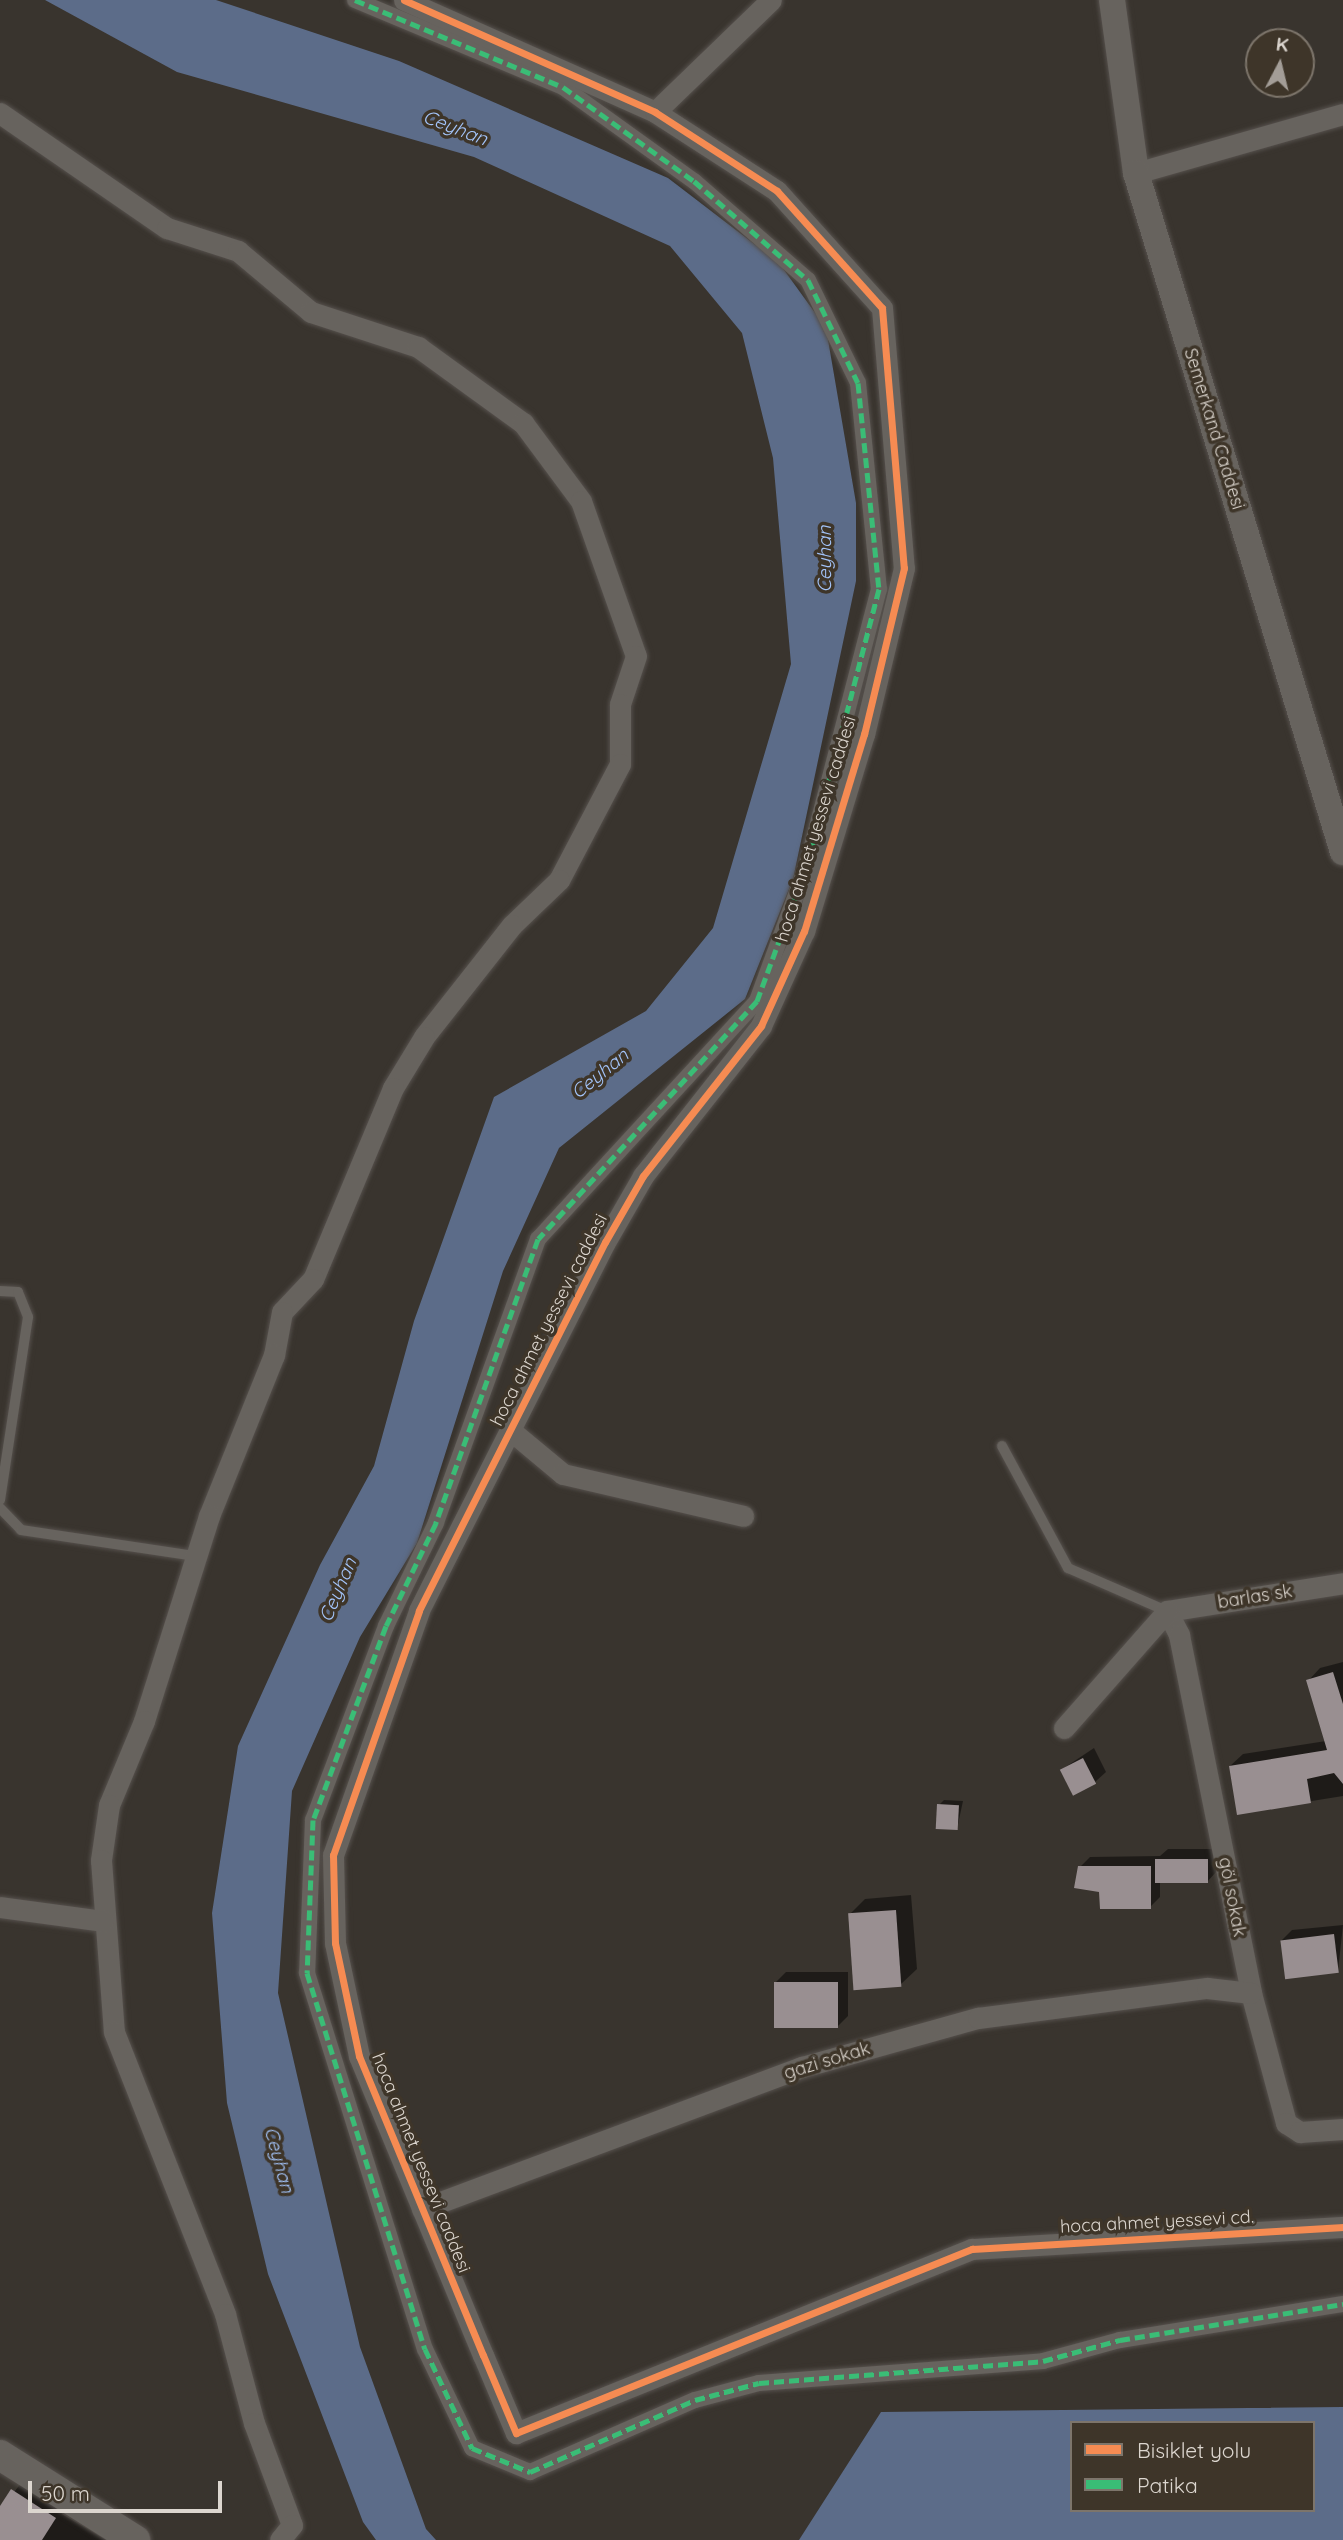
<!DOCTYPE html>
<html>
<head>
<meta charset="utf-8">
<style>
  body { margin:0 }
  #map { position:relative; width:1343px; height:2540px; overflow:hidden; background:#39342e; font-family:Quicksand,sans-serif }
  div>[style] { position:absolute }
  .water>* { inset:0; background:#5c6c89 }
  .shadow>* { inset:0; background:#0007 }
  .building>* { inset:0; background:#998f91; transform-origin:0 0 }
  .roads { filter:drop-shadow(0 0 2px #55504c) drop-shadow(0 0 2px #55504c) }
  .service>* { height:10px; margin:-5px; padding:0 5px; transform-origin:5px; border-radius:5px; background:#67635e }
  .pedestrian>* { height:16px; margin:-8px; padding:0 8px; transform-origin:8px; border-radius:8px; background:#67635e }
  .minor>* { height:21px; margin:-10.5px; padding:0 10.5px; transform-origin:10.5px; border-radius:10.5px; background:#67635e }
  .tertiary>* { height:26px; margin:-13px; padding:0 13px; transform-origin:13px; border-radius:13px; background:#67635e }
  .secondary>* { height:30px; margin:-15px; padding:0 15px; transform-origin:15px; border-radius:15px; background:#67635e }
  .quiet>* { height:5px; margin-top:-2.5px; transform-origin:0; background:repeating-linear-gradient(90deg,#3abd76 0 10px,transparent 0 15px) }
  .cycleway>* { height:7px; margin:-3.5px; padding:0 3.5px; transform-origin:3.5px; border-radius:3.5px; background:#f68b52 }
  span { translate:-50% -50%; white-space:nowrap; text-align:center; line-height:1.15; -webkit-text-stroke:7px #3e3529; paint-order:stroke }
  .street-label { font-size:18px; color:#dcd6cf }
  .water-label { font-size:19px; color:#a3c4fa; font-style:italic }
  .legend { position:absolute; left:1070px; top:2421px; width:245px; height:91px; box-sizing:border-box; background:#3e3529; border:2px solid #7d756b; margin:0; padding:9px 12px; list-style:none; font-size:21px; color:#dcd6cf }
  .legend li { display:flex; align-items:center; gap:14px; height:35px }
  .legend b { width:35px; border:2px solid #7d756b }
  .north { position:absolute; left:1245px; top:28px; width:70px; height:70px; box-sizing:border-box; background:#3e3529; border:2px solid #7d756b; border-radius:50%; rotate:7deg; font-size:19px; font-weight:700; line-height:28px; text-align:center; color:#dcd6cf }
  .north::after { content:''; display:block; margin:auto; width:24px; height:32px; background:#a39d97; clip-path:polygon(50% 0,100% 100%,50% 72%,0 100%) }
  .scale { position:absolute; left:28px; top:2481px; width:194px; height:32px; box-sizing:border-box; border:4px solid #dcd6cf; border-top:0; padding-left:9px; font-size:21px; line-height:24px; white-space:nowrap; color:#dcd6cf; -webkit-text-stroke:5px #3e3529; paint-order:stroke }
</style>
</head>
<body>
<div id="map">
  <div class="water">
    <i style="clip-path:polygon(45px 0,216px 0,399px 61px,668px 178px,779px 263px,826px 328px,856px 503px,856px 581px,793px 879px,745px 999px,559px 1148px,503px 1271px,417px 1543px,360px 1637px,292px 1791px,278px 1993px,360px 2347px,426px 2529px,436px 2540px,376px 2540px,363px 2522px,268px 2274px,227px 2103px,212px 1913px,238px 1746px,320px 1565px,374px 1466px,414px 1321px,494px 1097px,646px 1011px,713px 928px,791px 664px,773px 458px,742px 333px,670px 246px,474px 157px,177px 72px)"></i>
    <i style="clip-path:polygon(evenodd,1343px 2407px,1343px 2540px,799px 2540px,881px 2412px,1343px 2407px,1072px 2423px,1313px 2423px,1313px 2510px,1072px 2510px,1072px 2423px)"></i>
  </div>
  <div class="shadow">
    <i style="clip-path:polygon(1343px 1662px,1343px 1796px,1238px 1813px,1230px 1766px,1243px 1754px,1326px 1741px,1308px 1681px,1320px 1668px)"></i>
    <i style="clip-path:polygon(1094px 1748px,1106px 1772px,1095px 1782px,1061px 1770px)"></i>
    <i style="clip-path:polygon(944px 1800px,963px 1801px,957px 1829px,939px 1805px)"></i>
    <i style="clip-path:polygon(1168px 1849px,1217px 1849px,1217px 1871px,1207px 1882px,1160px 1882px,1160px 1897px,1150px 1907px,1101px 1891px,1080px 1867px,1090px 1857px,1160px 1856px)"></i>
    <i style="clip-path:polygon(911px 1895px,917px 1969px,900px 1985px,849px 1915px,865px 1899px)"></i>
    <i style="clip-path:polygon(1343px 1925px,1338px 1971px,1281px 1941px,1292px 1930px)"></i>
    <i style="clip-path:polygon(786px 1972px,848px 1972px,848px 2016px,837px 2027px,776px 1982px)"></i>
    <i style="clip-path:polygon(26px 2477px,68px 2503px,62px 2514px,106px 2540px,0 2540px,0 2510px)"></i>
  </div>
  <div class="building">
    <i style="clip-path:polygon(1333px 1672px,1343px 1704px,1343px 1784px,1334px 1773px,1307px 1779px,1311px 1803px,1237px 1815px,1229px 1766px,1327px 1750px,1306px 1680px)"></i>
    <i style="left:1083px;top:1758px;width:29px;height:26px;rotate:63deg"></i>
    <i style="left:937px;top:1804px;width:22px;height:25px;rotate:3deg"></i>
    <i style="left:1155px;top:1859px;width:53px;height:24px"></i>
    <i style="clip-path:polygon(1078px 1866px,1151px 1866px,1151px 1909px,1100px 1909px,1099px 1892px,1074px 1888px)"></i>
    <i style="left:896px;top:1910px;width:77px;height:48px;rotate:86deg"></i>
    <i style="left:1334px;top:1934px;width:39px;height:54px;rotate:83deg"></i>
    <i style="left:774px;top:1982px;width:64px;height:46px"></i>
    <i style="clip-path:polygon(11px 2489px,56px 2518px,42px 2540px,0 2540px,0 2506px)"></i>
  </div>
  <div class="roads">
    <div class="service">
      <i style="left:0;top:1291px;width:18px;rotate:3deg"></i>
      <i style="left:18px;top:1292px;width:27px;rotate:68deg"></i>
      <i style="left:28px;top:1317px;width:185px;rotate:98.7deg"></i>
      <i style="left:1002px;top:1446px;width:139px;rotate:61.6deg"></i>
      <i style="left:1068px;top:1568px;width:108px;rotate:23.5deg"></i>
      <i style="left:0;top:1508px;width:30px;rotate:46deg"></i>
      <i style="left:21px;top:1530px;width:175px;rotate:8.5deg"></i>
    </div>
    <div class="pedestrian">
      <i style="left:355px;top:0;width:225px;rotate:22.7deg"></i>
      <i style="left:563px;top:87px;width:161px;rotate:35.7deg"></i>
      <i style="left:694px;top:181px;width:151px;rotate:41deg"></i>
      <i style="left:808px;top:280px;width:114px;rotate:64.1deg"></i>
      <i style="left:858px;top:383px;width:207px;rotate:84.2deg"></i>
      <i style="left:879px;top:589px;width:285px;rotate:104.6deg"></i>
      <i style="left:807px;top:865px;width:145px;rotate:110.2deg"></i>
      <i style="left:757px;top:1001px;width:323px;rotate:132.6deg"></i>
      <i style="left:538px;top:1239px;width:302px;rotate:109.8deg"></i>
      <i style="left:436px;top:1523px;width:114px;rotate:115.9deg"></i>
      <i style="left:386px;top:1626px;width:207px;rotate:110.6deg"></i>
      <i style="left:313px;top:1820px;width:153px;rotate:92.2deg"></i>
      <i style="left:307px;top:1973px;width:394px;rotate:72.6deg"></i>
      <i style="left:425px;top:2349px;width:110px;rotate:64.6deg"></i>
      <i style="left:472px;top:2448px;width:63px;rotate:22.5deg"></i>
      <i style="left:530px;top:2472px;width:180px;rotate:-23.6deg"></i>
      <i style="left:695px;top:2400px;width:66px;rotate:-14.9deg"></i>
      <i style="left:759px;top:2383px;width:285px;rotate:-4.4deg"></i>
      <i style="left:1043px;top:2361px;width:80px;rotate:-15.3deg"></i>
      <i style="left:1120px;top:2340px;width:226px;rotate:-9.2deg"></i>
    </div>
    <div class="minor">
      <i style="left:404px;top:0;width:275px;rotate:24deg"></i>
      <i style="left:655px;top:112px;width:145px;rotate:32.9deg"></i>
      <i style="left:777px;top:191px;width:157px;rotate:48.1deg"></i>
      <i style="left:882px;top:308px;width:261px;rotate:85.2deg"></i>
      <i style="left:904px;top:568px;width:171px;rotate:103.5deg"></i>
      <i style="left:864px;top:734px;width:206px;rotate:106.9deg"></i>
      <i style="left:804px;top:931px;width:104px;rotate:114.4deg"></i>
      <i style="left:761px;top:1026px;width:191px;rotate:128.2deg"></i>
      <i style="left:643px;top:1176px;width:76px;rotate:119.9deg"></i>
      <i style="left:605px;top:1242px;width:413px;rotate:116.8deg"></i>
      <i style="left:419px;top:1611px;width:259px;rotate:109.4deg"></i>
      <i style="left:333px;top:1855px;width:88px;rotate:88.7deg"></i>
      <i style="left:335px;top:1943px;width:116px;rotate:78deg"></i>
      <i style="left:359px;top:2056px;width:324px;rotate:67.5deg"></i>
      <i style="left:483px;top:2355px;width:85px;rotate:67.1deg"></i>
      <i style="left:516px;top:2433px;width:492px;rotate:-22deg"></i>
      <i style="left:972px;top:2249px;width:372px;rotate:-3.4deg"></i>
      <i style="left:655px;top:112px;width:161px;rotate:-44deg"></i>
      <i style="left:0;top:113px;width:203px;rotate:34.6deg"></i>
      <i style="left:167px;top:228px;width:75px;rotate:17.9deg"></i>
      <i style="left:238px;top:251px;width:95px;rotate:39.9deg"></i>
      <i style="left:311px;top:312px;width:113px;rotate:18.1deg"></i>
      <i style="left:418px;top:347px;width:130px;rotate:35.9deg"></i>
      <i style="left:523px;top:423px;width:97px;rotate:53.4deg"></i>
      <i style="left:581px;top:501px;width:164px;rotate:70.5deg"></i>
      <i style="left:636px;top:656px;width:51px;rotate:108.4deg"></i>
      <i style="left:620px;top:704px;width:60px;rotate:90deg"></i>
      <i style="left:620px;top:764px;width:131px;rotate:117.7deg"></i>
      <i style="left:559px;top:880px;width:65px;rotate:136.2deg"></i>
      <i style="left:512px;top:925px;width:142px;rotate:128.2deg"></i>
      <i style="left:424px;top:1037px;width:60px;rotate:121.3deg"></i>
      <i style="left:393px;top:1088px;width:207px;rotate:112.7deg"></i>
      <i style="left:313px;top:1279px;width:45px;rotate:133.2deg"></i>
      <i style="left:282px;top:1312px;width:44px;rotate:100.5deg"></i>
      <i style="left:274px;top:1355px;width:174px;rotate:112deg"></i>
      <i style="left:209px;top:1516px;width:215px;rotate:107.6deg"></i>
      <i style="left:144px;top:1721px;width:91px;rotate:112.6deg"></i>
      <i style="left:109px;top:1805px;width:56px;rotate:98.3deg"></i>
      <i style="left:101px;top:1860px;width:172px;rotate:85.7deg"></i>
      <i style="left:114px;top:2032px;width:303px;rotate:68.5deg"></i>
      <i style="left:225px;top:2314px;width:113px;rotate:75.1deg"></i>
      <i style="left:254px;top:2423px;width:109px;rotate:69.6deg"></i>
      <i style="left:292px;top:2525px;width:19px;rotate:129deg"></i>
      <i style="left:1136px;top:173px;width:215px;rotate:-15.9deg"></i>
      <i style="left:510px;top:1430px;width:69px;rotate:39.7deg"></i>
      <i style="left:563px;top:1474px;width:185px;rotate:13.1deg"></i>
      <i style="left:1167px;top:1611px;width:27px;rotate:63deg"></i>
      <i style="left:1179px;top:1635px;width:365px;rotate:78.6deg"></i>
      <i style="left:1251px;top:1993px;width:135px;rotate:74.9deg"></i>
      <i style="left:1286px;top:2123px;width:17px;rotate:33deg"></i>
      <i style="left:1300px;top:2132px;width:43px;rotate:-4deg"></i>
      <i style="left:1167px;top:1611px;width:178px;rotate:-9deg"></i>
      <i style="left:1064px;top:1728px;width:156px;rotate:-48.6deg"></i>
      <i style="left:0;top:1907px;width:104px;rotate:7.7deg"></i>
      <i style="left:422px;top:2209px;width:406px;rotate:-20.5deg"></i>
      <i style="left:802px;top:2067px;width:183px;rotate:-15.6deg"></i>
      <i style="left:978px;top:2018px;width:231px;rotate:-7.5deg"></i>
      <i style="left:1207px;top:1988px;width:44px;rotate:6.5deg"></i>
    </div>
    <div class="tertiary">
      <i style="left:1112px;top:0;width:175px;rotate:82.1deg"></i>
      <i style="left:1136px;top:173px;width:710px;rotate:73.05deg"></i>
    </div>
    <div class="secondary">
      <i style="left:0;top:2455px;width:160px;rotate:32.2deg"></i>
    </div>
  </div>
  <div class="quiet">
    <i style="left:355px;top:0;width:225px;rotate:22.7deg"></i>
    <i style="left:563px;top:87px;width:161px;rotate:35.7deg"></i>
    <i style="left:694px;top:181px;width:151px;rotate:41deg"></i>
    <i style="left:808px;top:280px;width:114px;rotate:64.1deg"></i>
    <i style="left:858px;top:383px;width:207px;rotate:84.2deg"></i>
    <i style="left:879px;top:589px;width:285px;rotate:104.6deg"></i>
    <i style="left:807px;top:865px;width:145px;rotate:110.2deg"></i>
    <i style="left:757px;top:1001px;width:323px;rotate:132.6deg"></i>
    <i style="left:538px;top:1239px;width:302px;rotate:109.8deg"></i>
    <i style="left:436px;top:1523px;width:114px;rotate:115.9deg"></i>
    <i style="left:386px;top:1626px;width:207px;rotate:110.6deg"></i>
    <i style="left:313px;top:1820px;width:153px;rotate:92.2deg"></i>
    <i style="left:307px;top:1973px;width:394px;rotate:72.6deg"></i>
    <i style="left:425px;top:2349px;width:110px;rotate:64.6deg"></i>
    <i style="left:472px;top:2448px;width:63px;rotate:22.5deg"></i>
    <i style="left:530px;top:2472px;width:180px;rotate:-23.6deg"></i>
    <i style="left:695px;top:2400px;width:66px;rotate:-14.9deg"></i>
    <i style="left:759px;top:2383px;width:285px;rotate:-4.4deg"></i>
    <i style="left:1043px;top:2361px;width:80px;rotate:-15.3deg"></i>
    <i style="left:1120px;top:2340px;width:226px;rotate:-9.2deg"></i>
  </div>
  <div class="cycleway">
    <i style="left:404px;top:0;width:275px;rotate:24deg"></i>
    <i style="left:655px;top:112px;width:145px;rotate:32.9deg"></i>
    <i style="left:777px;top:191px;width:157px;rotate:48.1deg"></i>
    <i style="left:882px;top:308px;width:261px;rotate:85.2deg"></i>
    <i style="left:904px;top:568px;width:171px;rotate:103.5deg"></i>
    <i style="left:864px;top:734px;width:206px;rotate:106.9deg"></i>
    <i style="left:804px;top:931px;width:104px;rotate:114.4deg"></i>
    <i style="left:761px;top:1026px;width:191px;rotate:128.2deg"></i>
    <i style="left:643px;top:1176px;width:76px;rotate:119.9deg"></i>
    <i style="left:605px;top:1242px;width:413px;rotate:116.8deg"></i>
    <i style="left:419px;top:1611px;width:259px;rotate:109.4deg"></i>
    <i style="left:333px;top:1855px;width:88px;rotate:88.7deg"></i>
    <i style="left:335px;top:1943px;width:116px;rotate:78deg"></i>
    <i style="left:359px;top:2056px;width:324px;rotate:67.5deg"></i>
    <i style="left:483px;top:2355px;width:85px;rotate:67.1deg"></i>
    <i style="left:516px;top:2433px;width:492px;rotate:-22deg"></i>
    <i style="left:972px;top:2249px;width:372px;rotate:-3.4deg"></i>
  </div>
  <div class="street-label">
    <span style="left:1214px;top:429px;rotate:73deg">Semerkand Caddesi</span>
    <span style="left:816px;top:829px;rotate:-73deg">hoca ahmet yessevi caddesi</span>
    <span style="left:549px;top:1320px;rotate:-63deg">hoca ahmet yessevi caddesi</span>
    <span style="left:1255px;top:1597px;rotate:-9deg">barlas sk</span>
    <span style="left:1232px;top:1897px;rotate:79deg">göl sokak</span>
    <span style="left:827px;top:2061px;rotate:-17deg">gazi sokak</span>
    <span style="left:421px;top:2163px;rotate:68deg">hoca ahmet yessevi caddesi</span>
    <span style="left:1157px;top:2222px;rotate:-3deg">hoca ahmet yessevi cd.</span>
  </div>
  <div class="water-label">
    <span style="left:455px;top:128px;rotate:21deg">Ceyhan</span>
    <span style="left:825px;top:559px;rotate:-90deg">Ceyhan</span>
    <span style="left:600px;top:1074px;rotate:-39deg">Ceyhan</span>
    <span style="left:338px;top:1590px;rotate:-67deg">Ceyhan</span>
    <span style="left:279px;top:2160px;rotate:75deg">Ceyhan</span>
  </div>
  <ul class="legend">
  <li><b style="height:9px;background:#f68b52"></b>Bisiklet yolu</li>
  <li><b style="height:9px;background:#3abd76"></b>Patika</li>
  </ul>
  <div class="north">K</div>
  <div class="scale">50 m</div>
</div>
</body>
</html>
